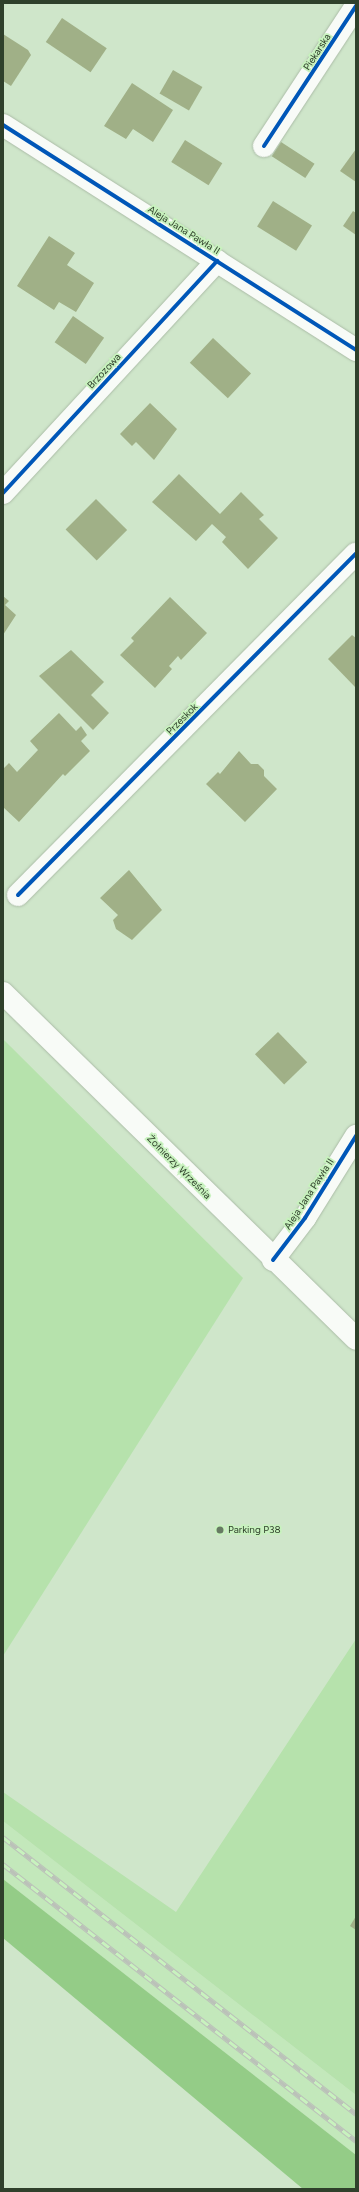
<!DOCTYPE html>
<html>
<head>
<meta charset="utf-8">
<style>
  body { margin:0 }
  #map { position:relative; width:359px; height:2192px; overflow:hidden; background:#cfe6ca; font-family:Figtree,sans-serif }
  div>[style] { position:absolute }
  .built>* { inset:0; background:#c3e8bb }
  .green>* { inset:0; background:#b6e2ac }
  .forest>* { inset:0; background:#94cc87 }
  .building>* { inset:0; background:#a0b087; transform-origin:0 0 }
  .roads { filter:drop-shadow(0 0 1px #abbca7) drop-shadow(0 0 1px #abbca7) }
  .minor>* { height:22px; margin:-11px; padding:0 11px; transform-origin:11px; border-radius:11px; background:#f8fbf7 }
  .major>* { height:22px; margin:-11px; padding:0 11px; transform-origin:11px; border-radius:11px; background:#f8fbf7 }
  .rail>* { height:4.5px; margin-top:-2.25px; transform-origin:0; background:repeating-linear-gradient(90deg,#c8f2be 0 9px,#bbc1b9 0 18px); box-sizing:border-box; border-block:1px solid #bbc1b9 }
  .cycleway>* { height:4px; margin:-2px; padding:0 2px; transform-origin:2px; border-radius:2px; background:#0057b8 }
  .dots>* { width:11px; height:11px; translate:-50% -50%; box-sizing:border-box; border:2px solid #c8f2be; border-radius:50% }
  span { translate:-50% -50%; white-space:nowrap; text-align:center; line-height:1.15; -webkit-text-stroke:3.5px #c8f2be; paint-order:stroke }
  .street-label { font-size:10px; color:#2f402b }
  .poi-label { font-size:10px; color:#2f402b }
  .left { translate:0 -50%; text-align:left }
  .frame { position:absolute; inset:0; border:4px solid #2f402b; pointer-events:none }
</style>
</head>
<body>
<div id="map">
  <div class="built">
    <i style="clip-path:polygon(3px 1821px,356px 2095px,356px 2155px,3px 1879px)"></i>
  </div>
  <div class="green">
    <i style="clip-path:polygon(3px 1039px,243px 1278px,3px 1656px)"></i>
    <i style="clip-path:polygon(356px 1639px,356px 2095px,3px 1821px,3px 1792px,176px 1912px)"></i>
  </div>
  <div class="forest">
    <i style="clip-path:polygon(3px 1879px,356px 2155px,356px 2189px,303px 2189px,3px 1938px)"></i>
  </div>
  <div class="building">
    <i style="left:62px;top:18px;width:54px;height:29px;rotate:34deg"></i>
    <i style="clip-path:polygon(3px 34px,28px 50px,31px 55px,11px 86px,3px 81px)"></i>
    <i style="left:173px;top:70px;width:34px;height:27px;rotate:30deg"></i>
    <i style="clip-path:polygon(132px 83px,173px 110px,153px 142px,133px 129px,126px 139px,104px 126px)"></i>
    <i style="left:185px;top:140px;width:44px;height:26px;rotate:32deg"></i>
    <i style="left:281px;top:142px;width:40px;height:17px;rotate:33deg"></i>
    <i style="clip-path:polygon(356px 149px,356px 182px,340px 171px)"></i>
    <i style="left:273px;top:201px;width:46px;height:30px;rotate:32deg"></i>
    <i style="clip-path:polygon(353px 211px,356px 213px,356px 235px,343px 226px)"></i>
    <i style="clip-path:polygon(49px 236px,75px 253px,67px 265px,94px 283px,76px 312px,59px 302px,54px 310px,17px 286px)"></i>
    <i style="left:73px;top:316px;width:38px;height:32px;rotate:35deg"></i>
    <i style="left:213px;top:338px;width:52px;height:34px;rotate:43deg"></i>
    <i style="clip-path:polygon(150px 403px,177px 429px,154px 460px,136px 442px,132px 446px,120px 434px)"></i>
    <i style="clip-path:polygon(179px 474px,220px 514px,241px 492px,264px 515px,259px 519px,278px 538px,248px 569px,222px 542px,226px 537px,212px 524px,196px 541px,152px 502px)"></i>
    <i style="left:96px;top:499px;width:44px;height:43px;rotate:45deg"></i>
    <i style="clip-path:polygon(3px 596px,9px 601px,5px 605px,16px 615px,3px 635px)"></i>
    <i style="clip-path:polygon(170px 597px,207px 633px,181px 660px,178px 656px,169px 666px,172px 669px,155px 688px,120px 655px,134px 641px,131px 638px)"></i>
    <i style="clip-path:polygon(352px 635px,356px 638px,356px 688px,328px 659px)"></i>
    <i style="clip-path:polygon(71px 650px,104px 682px,91px 695px,109px 713px,93px 730px,39px 676px)"></i>
    <i style="clip-path:polygon(59px 713px,76px 731px,81px 726px,87px 735px,81px 741px,90px 751px,65px 776px,63px 774px,19px 822px,3px 807px,3px 769px,9px 763px,17px 772px,38px 750px,30px 741px)"></i>
    <i style="clip-path:polygon(239px 751px,251px 764px,258px 764px,264px 770px,264px 776px,277px 789px,245px 822px,206px 784px,218px 772px,220px 774px)"></i>
    <i style="clip-path:polygon(129px 870px,162px 910px,132px 940px,116px 929px,113px 920px,118px 915px,100px 898px)"></i>
    <i style="left:278px;top:1032px;width:42px;height:32px;rotate:46deg"></i>
    <i style="clip-path:polygon(356px 1916px,356px 1930px,350px 1926px)"></i>
  </div>
  <div class="roads">
    <div class="minor">
      <i style="left:3px;top:125px;width:419px;rotate:32.5deg"></i>
      <i style="left:264px;top:146px;width:168px;rotate:-56.7deg"></i>
      <i style="left:3px;top:493px;width:316px;rotate:-47.3deg"></i>
      <i style="left:18px;top:895px;width:480px;rotate:-45.3deg"></i>
      <i style="left:273px;top:1260px;width:53px;rotate:-52.7deg"></i>
      <i style="left:305px;top:1218px;width:97px;rotate:-58.1deg"></i>
    </div>
    <div class="major">
      <i style="left:3px;top:993px;width:494px;rotate:44.4deg"></i>
    </div>
  </div>
  <div class="rail">
    <i style="left:3px;top:1837px;width:449px;rotate:38.1deg"></i>
    <i style="left:3px;top:1864px;width:449px;rotate:38.1deg"></i>
  </div>
  <div class="cycleway">
    <i style="left:3px;top:125px;width:419px;rotate:32.5deg"></i>
    <i style="left:264px;top:146px;width:168px;rotate:-56.7deg"></i>
    <i style="left:3px;top:493px;width:316px;rotate:-47.3deg"></i>
    <i style="left:18px;top:895px;width:480px;rotate:-45.3deg"></i>
    <i style="left:273px;top:1260px;width:53px;rotate:-52.7deg"></i>
    <i style="left:305px;top:1218px;width:97px;rotate:-58.1deg"></i>
  </div>
  <div class="dots">
    <i style="left:220px;top:1530px;background:#677a63"></i>
  </div>
  <div class="street-label">
    <span style="left:317px;top:52px;rotate:-57deg">Piekarska</span>
    <span style="left:184px;top:230px;rotate:32deg">Aleja Jana Pawła II</span>
    <span style="left:104px;top:371px;rotate:-47deg">Brzozowa</span>
    <span style="left:182px;top:719px;rotate:-45deg">Przeskok</span>
    <span style="left:179px;top:1167px;rotate:45deg">Żołnierzy Września</span>
    <span style="left:309px;top:1194px;rotate:-57deg">Aleja Jana Pawła II</span>
  </div>
  <div class="poi-label">
    <span class="left" style="left:228px;top:1530px">Parking P38</span>
  </div>
  <div class="frame"></div>
</div>
</body>
</html>
